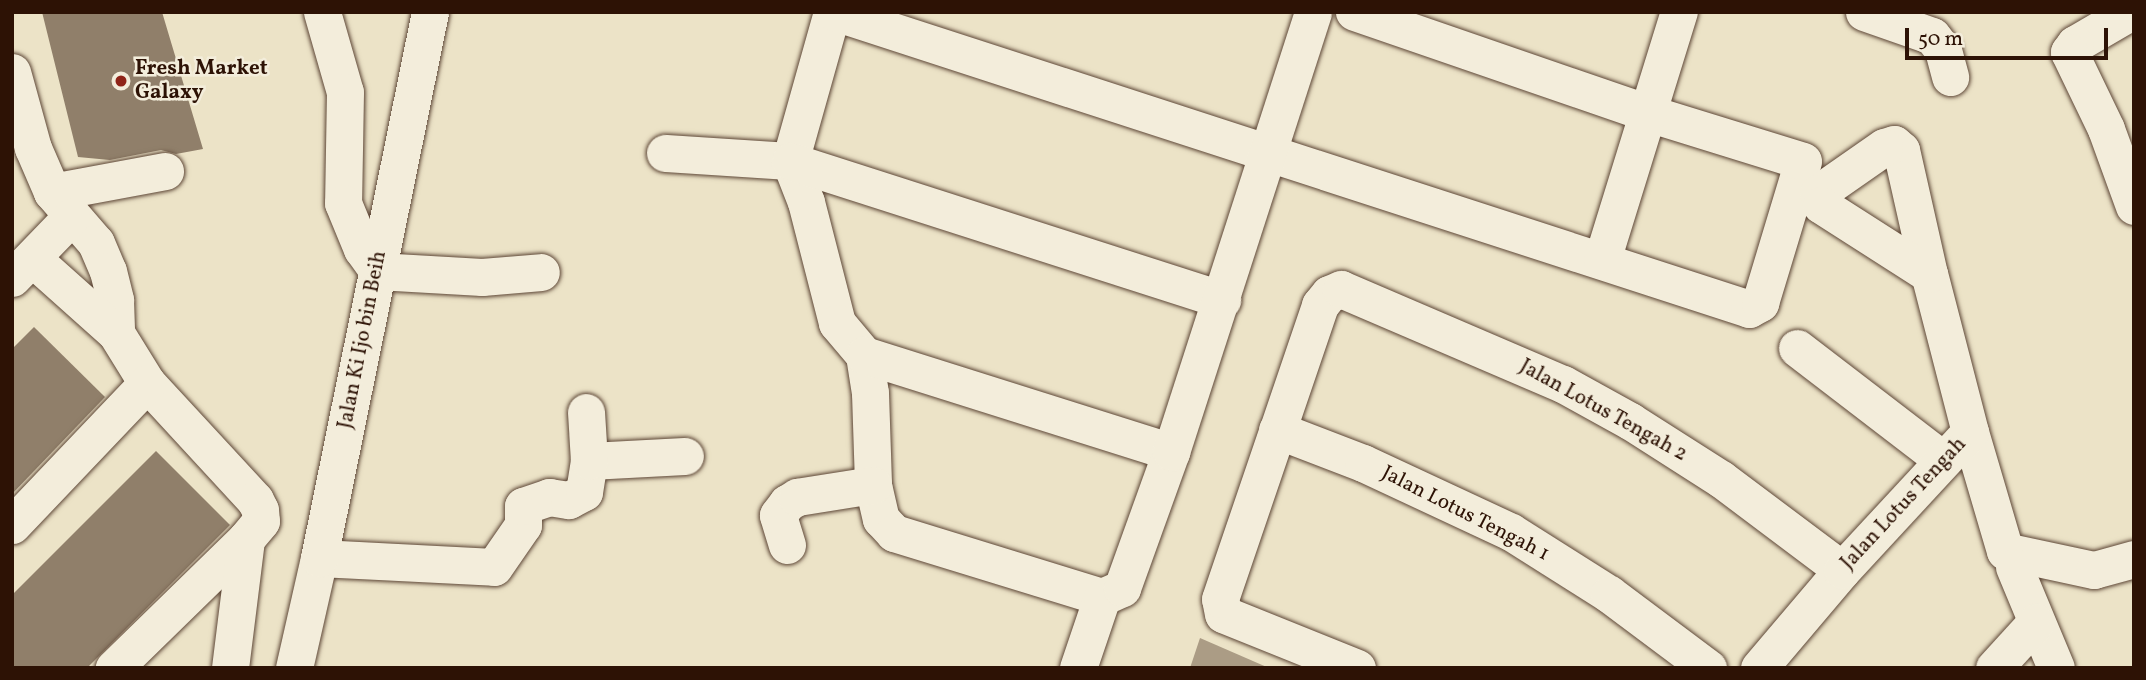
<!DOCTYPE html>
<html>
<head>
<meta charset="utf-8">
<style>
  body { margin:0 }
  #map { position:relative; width:2146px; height:680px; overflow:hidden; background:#ece3c7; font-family:Vollkorn,serif }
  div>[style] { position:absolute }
  .water>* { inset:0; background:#ab9c85 }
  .building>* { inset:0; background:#907f6a }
  .roads { filter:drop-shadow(0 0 2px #5d4636) drop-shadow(0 0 2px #5d4636) }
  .minor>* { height:37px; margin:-18.5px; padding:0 18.5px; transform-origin:18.5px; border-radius:18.5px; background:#f3eddb }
  .dots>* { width:19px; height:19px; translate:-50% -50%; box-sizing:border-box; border:4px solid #f3eddb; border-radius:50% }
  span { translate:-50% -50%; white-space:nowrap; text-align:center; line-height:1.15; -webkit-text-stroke:5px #f3eddb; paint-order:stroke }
  .poi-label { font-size:21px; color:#2d1205; font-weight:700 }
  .left { translate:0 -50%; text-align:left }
  .street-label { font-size:21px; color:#2d1205 }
  .frame { position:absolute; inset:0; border:14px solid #2d1205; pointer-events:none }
  .scale { position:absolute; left:1905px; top:28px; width:203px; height:32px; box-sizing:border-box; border:4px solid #2d1205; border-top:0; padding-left:9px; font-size:21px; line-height:24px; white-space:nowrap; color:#2d1205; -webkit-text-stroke:5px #f3eddb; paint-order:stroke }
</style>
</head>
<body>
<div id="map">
  <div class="water">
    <i style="clip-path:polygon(1200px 638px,1269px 668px,1190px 668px)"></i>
  </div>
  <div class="building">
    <i style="clip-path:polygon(42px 12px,162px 12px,203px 149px,176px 154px,161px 150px,110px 160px,78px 157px)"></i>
    <i style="clip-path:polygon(34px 327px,105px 397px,12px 494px,12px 349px)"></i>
    <i style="clip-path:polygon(156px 451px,230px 525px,87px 668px,12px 668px,12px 595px)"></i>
  </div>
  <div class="roads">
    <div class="minor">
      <i style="left:322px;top:12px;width:83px;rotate:74deg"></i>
      <i style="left:345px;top:92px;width:111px;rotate:91deg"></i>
      <i style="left:343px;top:203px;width:50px;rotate:67.6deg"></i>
      <i style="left:362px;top:249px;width:26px;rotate:54deg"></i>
      <i style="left:832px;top:12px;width:155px;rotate:105.7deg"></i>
      <i style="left:790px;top:161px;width:44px;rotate:68.7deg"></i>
      <i style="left:806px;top:202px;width:125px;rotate:75.6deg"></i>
      <i style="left:837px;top:323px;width:42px;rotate:49.8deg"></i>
      <i style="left:864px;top:355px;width:38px;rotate:81deg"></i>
      <i style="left:870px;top:393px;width:92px;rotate:88.1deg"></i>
      <i style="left:873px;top:485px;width:35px;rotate:77deg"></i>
      <i style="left:881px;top:519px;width:19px;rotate:47deg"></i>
      <i style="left:894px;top:533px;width:218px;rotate:17.1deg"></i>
      <i style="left:834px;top:12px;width:962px;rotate:17.98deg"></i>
      <i style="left:1749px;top:309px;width:13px;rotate:-29deg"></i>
      <i style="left:1760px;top:303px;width:148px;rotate:-73.2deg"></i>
      <i style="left:1803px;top:161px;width:162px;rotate:-162.8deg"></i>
      <i style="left:1648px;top:113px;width:311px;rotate:-161deg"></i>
      <i style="left:1864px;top:12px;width:72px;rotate:19.4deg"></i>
      <i style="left:1932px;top:36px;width:18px;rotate:52deg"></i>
      <i style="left:1943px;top:50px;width:28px;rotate:75deg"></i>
      <i style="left:2130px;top:12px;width:64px;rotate:149.8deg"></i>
      <i style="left:2075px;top:44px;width:10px;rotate:127deg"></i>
      <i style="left:2069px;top:52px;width:85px;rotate:64.3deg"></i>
      <i style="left:2106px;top:129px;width:82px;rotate:70deg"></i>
      <i style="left:12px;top:72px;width:79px;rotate:74.6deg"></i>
      <i style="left:33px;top:148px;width:48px;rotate:66.6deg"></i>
      <i style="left:52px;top:192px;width:67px;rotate:49.2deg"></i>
      <i style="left:96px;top:243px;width:30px;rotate:67deg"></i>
      <i style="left:108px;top:271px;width:30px;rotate:76deg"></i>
      <i style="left:115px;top:300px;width:33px;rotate:88deg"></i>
      <i style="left:116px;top:333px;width:59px;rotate:58.2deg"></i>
      <i style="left:147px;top:383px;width:159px;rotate:47.3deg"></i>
      <i style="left:255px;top:500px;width:11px;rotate:63deg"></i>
      <i style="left:260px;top:510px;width:11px;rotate:85deg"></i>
      <i style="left:261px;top:521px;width:23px;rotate:130deg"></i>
      <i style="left:246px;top:539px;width:185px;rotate:135.7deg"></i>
      <i style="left:665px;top:153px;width:125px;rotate:3.7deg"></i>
      <i style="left:790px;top:161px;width:454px;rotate:17.8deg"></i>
      <i style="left:52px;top:192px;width:115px;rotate:-10.5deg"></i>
      <i style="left:32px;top:258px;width:113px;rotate:41.8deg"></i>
      <i style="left:1602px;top:260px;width:260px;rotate:-72.8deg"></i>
      <i style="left:377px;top:271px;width:105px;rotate:3.3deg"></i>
      <i style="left:482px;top:277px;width:59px;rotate:-4.8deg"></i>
      <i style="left:12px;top:278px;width:85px;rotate:-46deg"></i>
      <i style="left:1797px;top:348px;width:184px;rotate:37.5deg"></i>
      <i style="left:864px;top:355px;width:322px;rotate:17.5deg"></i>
      <i style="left:1277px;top:430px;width:92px;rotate:21deg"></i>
      <i style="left:1363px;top:463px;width:163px;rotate:25deg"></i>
      <i style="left:1511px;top:532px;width:116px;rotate:32.3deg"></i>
      <i style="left:1609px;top:594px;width:124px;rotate:36.8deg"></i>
      <i style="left:1970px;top:432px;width:124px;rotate:73.6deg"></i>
      <i style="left:2005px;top:551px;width:91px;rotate:12.1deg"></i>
      <i style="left:2094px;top:570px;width:41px;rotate:-15.4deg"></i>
      <i style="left:589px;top:461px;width:96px;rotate:-3deg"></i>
      <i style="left:12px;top:525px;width:196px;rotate:-46.4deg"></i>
      <i style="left:787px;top:545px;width:31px;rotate:-107deg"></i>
      <i style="left:778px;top:515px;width:15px;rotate:-53deg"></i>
      <i style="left:787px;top:503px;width:12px;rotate:-31deg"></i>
      <i style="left:797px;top:497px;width:77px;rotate:-9deg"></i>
      <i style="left:319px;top:558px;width:175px;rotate:2.9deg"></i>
      <i style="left:494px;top:567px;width:51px;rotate:-55.4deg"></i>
      <i style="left:523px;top:525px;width:19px;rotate:-90deg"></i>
      <i style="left:523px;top:506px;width:28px;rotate:-19deg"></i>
      <i style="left:549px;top:497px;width:20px;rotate:9deg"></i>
      <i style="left:569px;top:500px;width:17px;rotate:-28deg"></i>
      <i style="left:584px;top:492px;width:31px;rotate:-81deg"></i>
      <i style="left:589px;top:461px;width:49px;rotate:-93.5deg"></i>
      <i style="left:2014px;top:567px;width:109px;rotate:67.4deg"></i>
      <i style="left:230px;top:668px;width:130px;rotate:-82.9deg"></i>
      <i style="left:294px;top:668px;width:113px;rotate:-77.2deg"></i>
      <i style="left:319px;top:558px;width:557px;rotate:-78.51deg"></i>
      <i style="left:1078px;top:668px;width:75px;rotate:-71.3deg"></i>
      <i style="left:1102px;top:597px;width:22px;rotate:-24deg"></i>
      <i style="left:1122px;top:588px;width:145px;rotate:-70.2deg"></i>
      <i style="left:1171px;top:452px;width:462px;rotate:-72.1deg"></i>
      <i style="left:1357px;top:668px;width:144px;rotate:-158.1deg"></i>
      <i style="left:1223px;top:614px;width:15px;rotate:-101deg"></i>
      <i style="left:1220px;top:599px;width:311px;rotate:-71.2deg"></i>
      <i style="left:1320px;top:305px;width:14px;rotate:-51deg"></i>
      <i style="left:1329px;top:294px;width:13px;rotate:-23deg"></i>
      <i style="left:1341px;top:289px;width:241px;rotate:23.2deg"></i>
      <i style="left:1563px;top:384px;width:77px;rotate:28.9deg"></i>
      <i style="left:1630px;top:421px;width:108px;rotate:32.5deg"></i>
      <i style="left:1721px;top:479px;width:151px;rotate:36.9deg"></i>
      <i style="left:1759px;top:668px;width:128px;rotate:-49.7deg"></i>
      <i style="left:1842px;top:570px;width:188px;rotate:-47.2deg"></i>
      <i style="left:1970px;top:432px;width:163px;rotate:-104.5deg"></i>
      <i style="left:1929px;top:274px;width:127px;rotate:-102.7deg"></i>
      <i style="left:1901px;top:150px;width:9px;rotate:-139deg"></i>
      <i style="left:1894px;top:144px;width:10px;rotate:163deg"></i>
      <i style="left:1884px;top:147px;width:80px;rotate:145.1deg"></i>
      <i style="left:1818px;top:193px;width:12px;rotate:76deg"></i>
      <i style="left:1821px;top:205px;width:128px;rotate:32.6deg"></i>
      <i style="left:1994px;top:668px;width:62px;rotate:-47.6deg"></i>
    </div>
  </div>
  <div class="dots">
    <i style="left:121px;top:81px;background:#8f2418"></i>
  </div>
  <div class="poi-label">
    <span class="left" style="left:135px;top:81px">Fresh Market<br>Galaxy</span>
  </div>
  <div class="street-label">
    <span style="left:363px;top:340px;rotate:-79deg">Jalan Ki Ijo bin Beih</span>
    <span style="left:1603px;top:411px;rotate:29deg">Jalan Lotus Tengah 2</span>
    <span style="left:1904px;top:504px;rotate:-47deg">Jalan Lotus Tengah</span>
    <span style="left:1465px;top:514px;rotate:27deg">Jalan Lotus Tengah 1</span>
  </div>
  <div class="frame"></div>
  <div class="scale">50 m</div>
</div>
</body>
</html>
